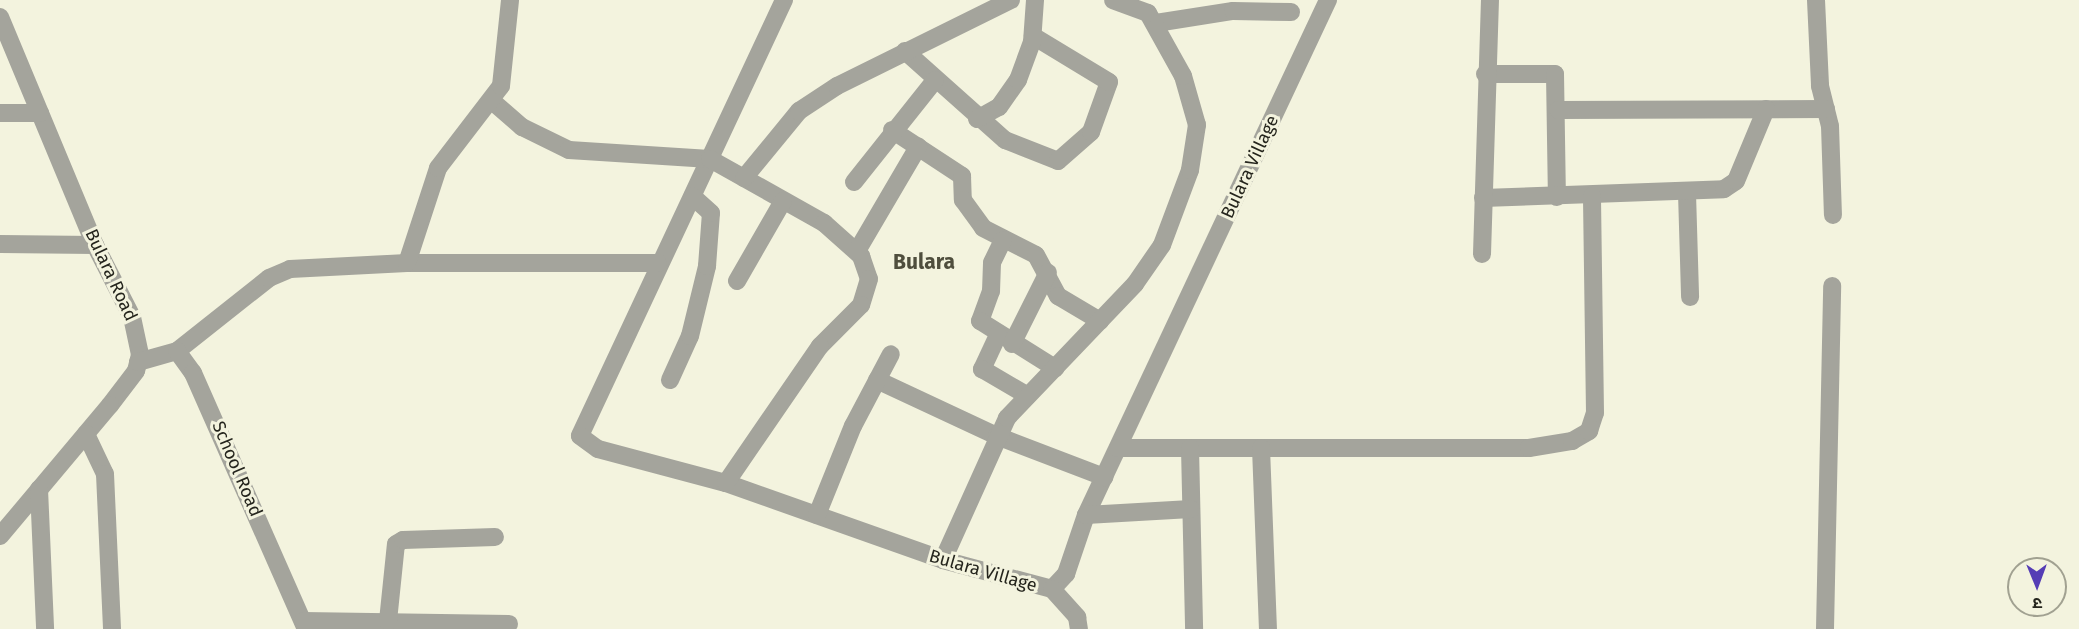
<!DOCTYPE html>
<html>
<head>
<meta charset="utf-8">
<style>
  body { margin:0 }
  #map { position:relative; width:2079px; height:629px; overflow:hidden; background:#f3f3de; font-family:"Fira Sans","Noto Sans Devanagari",sans-serif }
  div>[style] { position:absolute }
  .minor>* { height:18px; margin:-9px; padding:0 9px; transform-origin:9px; border-radius:9px; background:#a4a49c }
  span { translate:-50% -50%; white-space:nowrap; text-align:center; line-height:1.15; -webkit-text-stroke:6px #f3f3de; paint-order:stroke }
  .street-label { font-size:18px; color:#25251d }
  .quarter-label { font-size:21px; color:#4f4e3d; font-weight:700 }
  .north { position:absolute; left:2007px; top:557px; width:60px; height:60px; box-sizing:border-box; background:#f3f3de; border:2px solid #a1a191; border-radius:50%; rotate:179deg; font-size:16px; font-weight:700; line-height:24px; text-align:center; color:#25251d }
  .north::after { content:''; display:block; margin:auto; width:21px; height:27px; background:#553db5; clip-path:polygon(50% 0,100% 100%,50% 72%,0 100%) }
</style>
</head>
<body>
<div id="map">
  <div class="minor">
    <i style="left:784px;top:0;width:481px;rotate:115.1deg"></i>
    <i style="left:580px;top:436px;width:22px;rotate:36deg"></i>
    <i style="left:598px;top:449px;width:132px;rotate:14.9deg"></i>
    <i style="left:726px;top:483px;width:230px;rotate:19.5deg"></i>
    <i style="left:943px;top:560px;width:113px;rotate:14.9deg"></i>
    <i style="left:1052px;top:589px;width:21px;rotate:-47deg"></i>
    <i style="left:1066px;top:574px;width:62px;rotate:-71.3deg"></i>
    <i style="left:1086px;top:515px;width:569px;rotate:-64.83deg"></i>
    <i style="left:1816px;top:0;width:86px;rotate:87.3deg"></i>
    <i style="left:1820px;top:86px;width:41px;rotate:76deg"></i>
    <i style="left:1830px;top:126px;width:89px;rotate:88.1deg"></i>
    <i style="left:0;top:17px;width:247px;rotate:67.4deg"></i>
    <i style="left:95px;top:245px;width:81px;rotate:62.8deg"></i>
    <i style="left:132px;top:317px;width:39px;rotate:78deg"></i>
    <i style="left:140px;top:355px;width:16px;rotate:104deg"></i>
    <i style="left:136px;top:371px;width:43px;rotate:127.4deg"></i>
    <i style="left:110px;top:405px;width:171px;rotate:130deg"></i>
    <i style="left:1156px;top:23px;width:78px;rotate:-8.9deg"></i>
    <i style="left:1233px;top:11px;width:58px;rotate:1deg"></i>
    <i style="left:905px;top:51px;width:134px;rotate:41.7deg"></i>
    <i style="left:1005px;top:140px;width:57px;rotate:21.6deg"></i>
    <i style="left:1058px;top:161px;width:44px;rotate:-41.3deg"></i>
    <i style="left:1091px;top:132px;width:53px;rotate:-70.2deg"></i>
    <i style="left:1109px;top:82px;width:89px;rotate:-148.8deg"></i>
    <i style="left:1485px;top:74px;width:70px"></i>
    <i style="left:1555px;top:74px;width:123px;rotate:89.1deg"></i>
    <i style="left:492px;top:101px;width:40px;rotate:41deg"></i>
    <i style="left:522px;top:127px;width:52px;rotate:26.1deg"></i>
    <i style="left:569px;top:150px;width:141px;rotate:3.7deg"></i>
    <i style="left:710px;top:159px;width:131px;rotate:29.3deg"></i>
    <i style="left:824px;top:223px;width:50px;rotate:41.7deg"></i>
    <i style="left:861px;top:256px;width:24px;rotate:71deg"></i>
    <i style="left:869px;top:279px;width:27px;rotate:107deg"></i>
    <i style="left:861px;top:305px;width:58px;rotate:135deg"></i>
    <i style="left:820px;top:346px;width:166px;rotate:124.5deg"></i>
    <i style="left:1558px;top:110px;width:268px;rotate:-0.2deg"></i>
    <i style="left:0;top:113px;width:40px"></i>
    <i style="left:977px;top:119px;width:25px;rotate:-29deg"></i>
    <i style="left:999px;top:107px;width:33px;rotate:-55deg"></i>
    <i style="left:1018px;top:80px;width:40px;rotate:-69.8deg"></i>
    <i style="left:1032px;top:42px;width:42px;rotate:-85.9deg"></i>
    <i style="left:892px;top:130px;width:84px;rotate:33.3deg"></i>
    <i style="left:962px;top:176px;width:24px;rotate:88deg"></i>
    <i style="left:963px;top:200px;width:34px;rotate:54deg"></i>
    <i style="left:983px;top:228px;width:59px;rotate:27deg"></i>
    <i style="left:1036px;top:255px;width:47px;rotate:61.8deg"></i>
    <i style="left:1058px;top:296px;width:49px;rotate:30.8deg"></i>
    <i style="left:744px;top:178px;width:87px;rotate:-50.6deg"></i>
    <i style="left:799px;top:111px;width:45px;rotate:-33.3deg"></i>
    <i style="left:837px;top:86px;width:194px;rotate:-26.3deg"></i>
    <i style="left:854px;top:182px;width:130px;rotate:-51.5deg"></i>
    <i style="left:1687px;top:193px;width:104px;rotate:88.3deg"></i>
    <i style="left:1483px;top:198px;width:241px;rotate:-2.1deg"></i>
    <i style="left:1724px;top:189px;width:14px;rotate:-34deg"></i>
    <i style="left:1736px;top:181px;width:78px;rotate:-67.4deg"></i>
    <i style="left:1003px;top:240px;width:25px;rotate:116deg"></i>
    <i style="left:992px;top:263px;width:28px;rotate:92deg"></i>
    <i style="left:991px;top:291px;width:32px;rotate:110deg"></i>
    <i style="left:980px;top:321px;width:89px;rotate:32.1deg"></i>
    <i style="left:0;top:244px;width:95px;rotate:0.6deg"></i>
    <i style="left:857px;top:251px;width:121px;rotate:-59.6deg"></i>
    <i style="left:1482px;top:254px;width:254px;rotate:-88.2deg"></i>
    <i style="left:407px;top:263px;width:251px"></i>
    <i style="left:737px;top:281px;width:92px;rotate:-60.1deg"></i>
    <i style="left:998px;top:335px;width:38px;rotate:115deg"></i>
    <i style="left:982px;top:369px;width:53px;rotate:30.4deg"></i>
    <i style="left:1012px;top:344px;width:80px;rotate:-63.4deg"></i>
    <i style="left:177px;top:351px;width:117px;rotate:-38.4deg"></i>
    <i style="left:269px;top:278px;width:23px;rotate:-23deg"></i>
    <i style="left:290px;top:269px;width:117px;rotate:-2.9deg"></i>
    <i style="left:407px;top:263px;width:100px;rotate:-71.9deg"></i>
    <i style="left:438px;top:168px;width:103px;rotate:-52.5deg"></i>
    <i style="left:501px;top:86px;width:86px;rotate:-84deg"></i>
    <i style="left:138px;top:362px;width:41px;rotate:-15.8deg"></i>
    <i style="left:177px;top:351px;width:27px;rotate:54deg"></i>
    <i style="left:193px;top:373px;width:280px;rotate:66.2deg"></i>
    <i style="left:670px;top:380px;width:48px;rotate:-65.6deg"></i>
    <i style="left:690px;top:336px;width:72px;rotate:-76.3deg"></i>
    <i style="left:707px;top:266px;width:53px;rotate:-85.7deg"></i>
    <i style="left:711px;top:213px;width:25px;rotate:-138deg"></i>
    <i style="left:877px;top:380px;width:132px;rotate:25deg"></i>
    <i style="left:997px;top:436px;width:115px;rotate:21deg"></i>
    <i style="left:86px;top:434px;width:44px;rotate:64.6deg"></i>
    <i style="left:105px;top:474px;width:155px;rotate:87.4deg"></i>
    <i style="left:1118px;top:448px;width:411px"></i>
    <i style="left:1529px;top:448px;width:44px;rotate:-9.2deg"></i>
    <i style="left:1572px;top:441px;width:20px;rotate:-30deg"></i>
    <i style="left:1589px;top:431px;width:19px;rotate:-72deg"></i>
    <i style="left:1595px;top:413px;width:217px;rotate:-90.8deg"></i>
    <i style="left:1190px;top:448px;width:181px;rotate:88.7deg"></i>
    <i style="left:1261px;top:448px;width:181px;rotate:87.8deg"></i>
    <i style="left:39px;top:489px;width:140px;rotate:87.5deg"></i>
    <i style="left:817px;top:515px;width:96px;rotate:-68deg"></i>
    <i style="left:853px;top:426px;width:81px;rotate:-62.2deg"></i>
    <i style="left:1086px;top:515px;width:105px;rotate:-3.3deg"></i>
    <i style="left:943px;top:560px;width:156px;rotate:-65.7deg"></i>
    <i style="left:1007px;top:418px;width:185px;rotate:-46.3deg"></i>
    <i style="left:1135px;top:284px;width:47px;rotate:-55.3deg"></i>
    <i style="left:1162px;top:245px;width:80px;rotate:-69.5deg"></i>
    <i style="left:1190px;top:170px;width:46px;rotate:-81.2deg"></i>
    <i style="left:1197px;top:125px;width:51px;rotate:-105.9deg"></i>
    <i style="left:1183px;top:76px;width:72px;rotate:-119.1deg"></i>
    <i style="left:1148px;top:13px;width:37px;rotate:-160deg"></i>
    <i style="left:1052px;top:589px;width:38px;rotate:48deg"></i>
    <i style="left:1077px;top:617px;width:12px;rotate:81deg"></i>
    <i style="left:303px;top:621px;width:206px;rotate:0.8deg"></i>
    <i style="left:388px;top:621px;width:77px;rotate:-84.1deg"></i>
    <i style="left:396px;top:544px;width:8px;rotate:-30deg"></i>
    <i style="left:403px;top:540px;width:92px;rotate:-1.9deg"></i>
    <i style="left:1825px;top:629px;width:343px;rotate:-88.8deg"></i>
  </div>
  <div class="street-label">
    <span style="left:1250px;top:167px;rotate:-65deg">Bulara Village</span>
    <span style="left:111px;top:275px;rotate:65deg">Bulara Road</span>
    <span style="left:237px;top:469px;rotate:67deg">School Road</span>
    <span style="left:983px;top:571px;rotate:16deg">Bulara Village</span>
  </div>
  <div class="quarter-label">
    <span style="left:924px;top:262px">Bulara</span>
  </div>
  <div class="north">उ</div>
</div>
</body>
</html>
